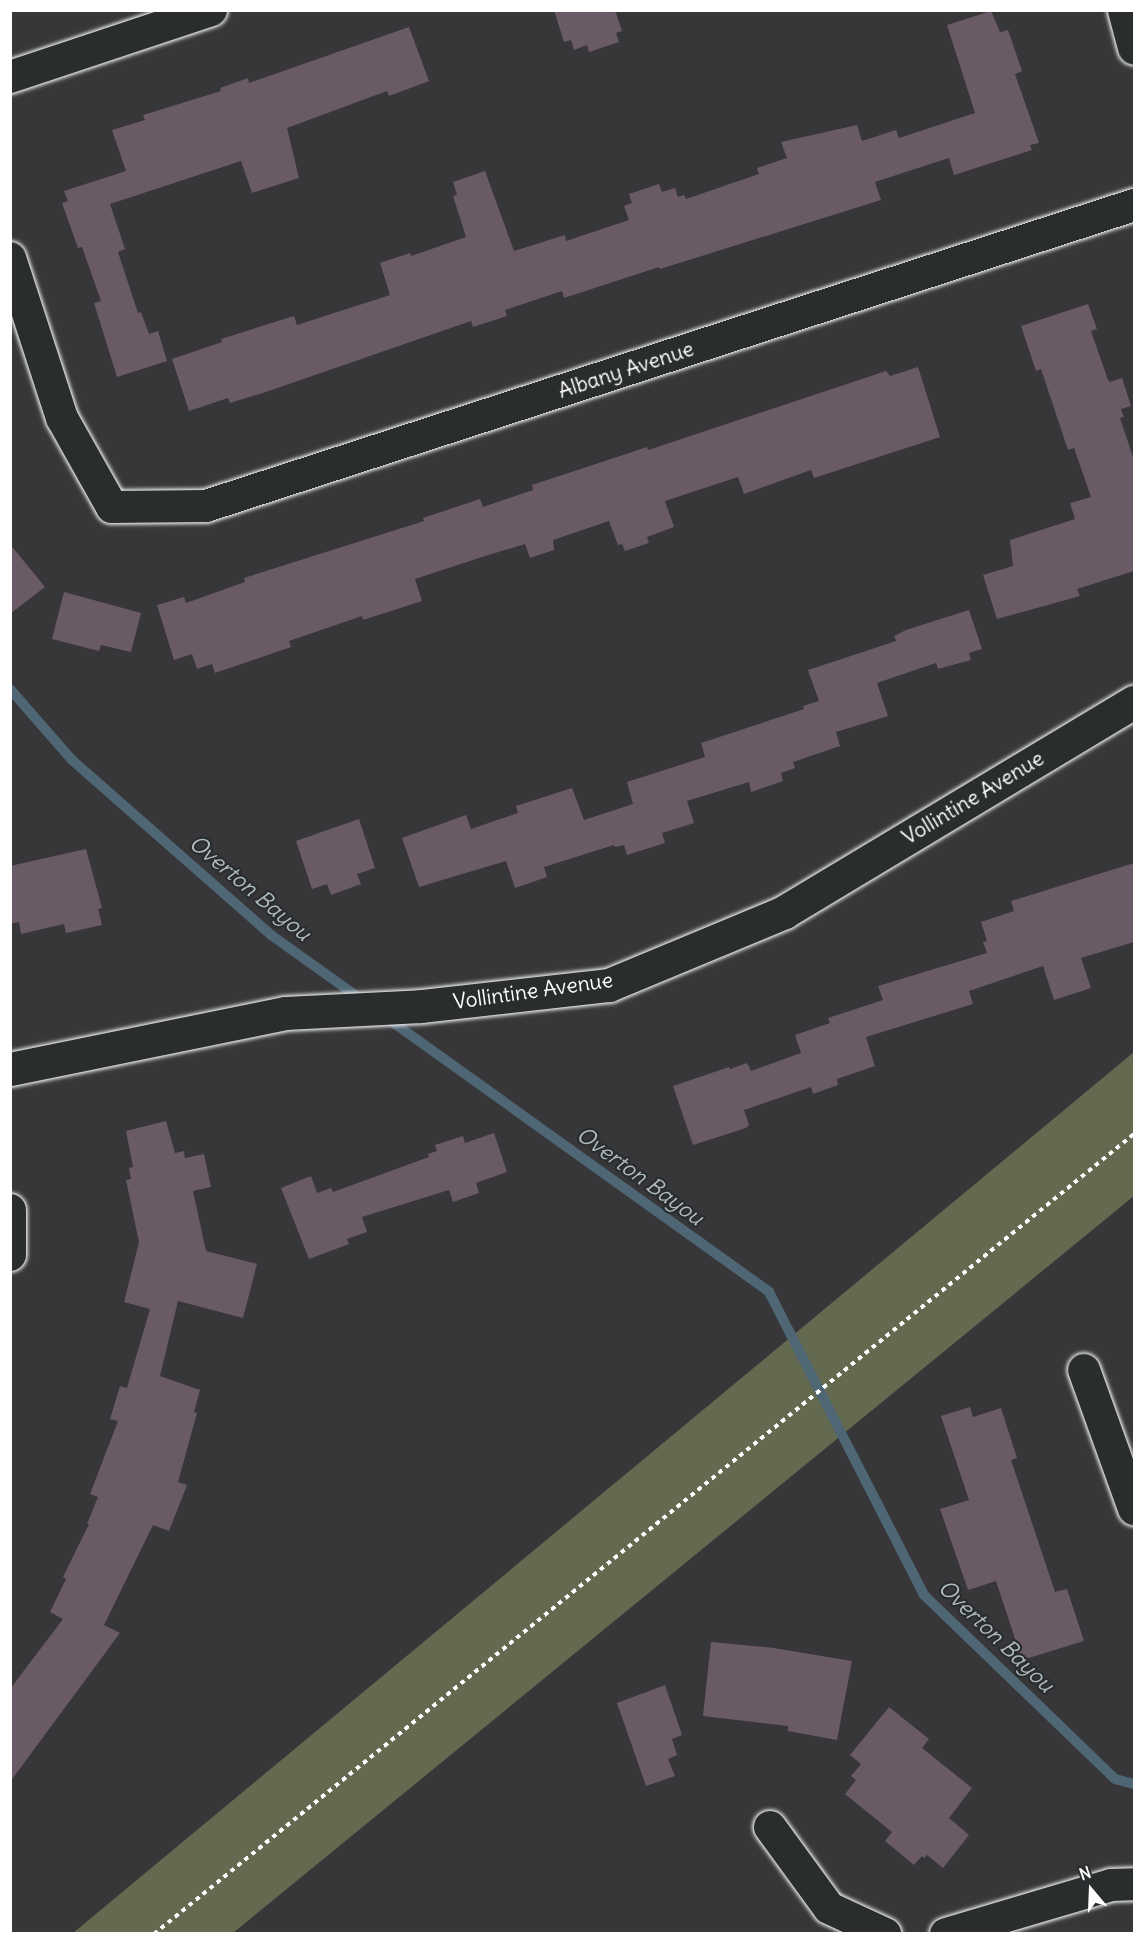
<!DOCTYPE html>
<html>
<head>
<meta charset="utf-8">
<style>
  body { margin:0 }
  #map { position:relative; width:1145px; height:1944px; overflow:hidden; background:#373639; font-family:Delius,sans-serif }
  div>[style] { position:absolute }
  .green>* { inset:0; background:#636a50 }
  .stream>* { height:10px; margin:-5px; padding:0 5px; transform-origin:5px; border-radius:5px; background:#4f6774 }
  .building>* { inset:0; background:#6a5a66 }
  .path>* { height:4px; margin-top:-2px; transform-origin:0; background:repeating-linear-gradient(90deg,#fff 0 4.5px,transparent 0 9px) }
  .roads { filter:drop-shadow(0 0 2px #fff) drop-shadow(0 0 2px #fff) }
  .minor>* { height:32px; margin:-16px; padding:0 16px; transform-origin:16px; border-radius:16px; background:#2a2d2e }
  .tertiary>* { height:33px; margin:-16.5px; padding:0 16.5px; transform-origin:16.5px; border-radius:16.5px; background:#2a2d2e }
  span { translate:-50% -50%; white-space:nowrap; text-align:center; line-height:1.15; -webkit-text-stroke:4.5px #2a2d2e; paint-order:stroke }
  .street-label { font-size:21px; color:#fff }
  .water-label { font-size:22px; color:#b0bbc0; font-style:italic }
  .frame { position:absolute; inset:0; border:12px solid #fff; pointer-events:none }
  .north { position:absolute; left:1061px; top:1860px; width:60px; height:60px; -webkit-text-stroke:4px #2a2d2e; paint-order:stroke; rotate:341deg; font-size:16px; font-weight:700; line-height:24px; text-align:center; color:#fff }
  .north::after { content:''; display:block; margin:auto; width:21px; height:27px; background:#fff; clip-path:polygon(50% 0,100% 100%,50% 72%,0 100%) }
</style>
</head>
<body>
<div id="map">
  <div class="green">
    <i style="clip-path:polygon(1134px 1052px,1134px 1196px,233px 1933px,73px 1933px)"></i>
  </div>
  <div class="stream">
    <i style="left:10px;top:689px;width:94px;rotate:48.9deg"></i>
    <i style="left:72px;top:760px;width:265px;rotate:41.3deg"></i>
    <i style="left:271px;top:935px;width:112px;rotate:35.5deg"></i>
    <i style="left:384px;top:1016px;width:474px;rotate:35.6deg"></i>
    <i style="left:769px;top:1292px;width:340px;rotate:62.9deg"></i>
    <i style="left:924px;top:1595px;width:265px;rotate:43.9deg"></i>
    <i style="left:1115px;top:1779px;width:20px;rotate:15deg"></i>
  </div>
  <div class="building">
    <i style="clip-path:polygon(554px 10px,615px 10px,622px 31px,616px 33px,619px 42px,589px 52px,587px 45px,574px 50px,571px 40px,564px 42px)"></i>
    <i style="clip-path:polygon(991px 11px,1000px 32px,1008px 30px,1022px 71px,1015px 74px,1039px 143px,1030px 145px,1032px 150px,954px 175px,949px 158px,875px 182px,881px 200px,660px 269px,659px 267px,564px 298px,562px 291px,505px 310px,507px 316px,473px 327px,471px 321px,263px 393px,230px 403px,228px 398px,189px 411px,172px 359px,222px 342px,221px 339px,294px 316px,297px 325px,390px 295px,380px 263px,410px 253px,411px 256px,466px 237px,453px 196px,457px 195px,453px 182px,485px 171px,514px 251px,565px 235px,566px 241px,629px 220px,624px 206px,632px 203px,629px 194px,659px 184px,662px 192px,675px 188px,678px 197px,684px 195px,686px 199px,759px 174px,757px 168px,787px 158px,781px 142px,857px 125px,862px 141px,896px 130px,899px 138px,975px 113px,947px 25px)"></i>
    <i style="clip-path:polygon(409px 27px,429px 81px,389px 96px,387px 91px,287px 128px,299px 178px,252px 193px,241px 161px,110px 204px,125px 249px,118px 252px,138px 313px,141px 312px,149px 334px,158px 331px,167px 361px,117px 377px,94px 303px,101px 301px,82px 247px,78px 248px,62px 203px,68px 201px,64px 191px,126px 171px,112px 130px,145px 120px,143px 115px,221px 91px,220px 88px,248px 78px,249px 83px)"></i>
    <i style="clip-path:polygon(1088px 304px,1097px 329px,1091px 331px,1108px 380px,1110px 382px,1122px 378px,1131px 406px,1121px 409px,1124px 417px,1120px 418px,1134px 460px,1134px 571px,1077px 589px,1080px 596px,997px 619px,983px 575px,1013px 566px,1010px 540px,1075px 519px,1070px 503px,1091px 497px,1074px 448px,1068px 450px,1041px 369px,1036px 371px,1021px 326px)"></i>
    <i style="clip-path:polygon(918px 367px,940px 437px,814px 478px,811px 470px,744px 494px,738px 477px,665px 501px,674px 527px,647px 537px,649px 543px,625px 551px,622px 544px,618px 545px,609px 521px,553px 540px,554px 550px,530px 558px,525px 544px,482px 557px,415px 579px,422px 601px,363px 620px,362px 616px,289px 641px,291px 647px,215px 673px,212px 664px,197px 669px,192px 654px,174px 660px,157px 605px,184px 597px,186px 603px,245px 582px,244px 578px,424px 521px,423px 518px,480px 499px,483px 507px,533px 490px,532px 485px,617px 457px,647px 447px,648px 450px,886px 371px,890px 376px)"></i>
    <i style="clip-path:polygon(10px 544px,45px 587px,10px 614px)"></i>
    <i style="clip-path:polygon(64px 592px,141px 613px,131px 652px,101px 645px,99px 651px,52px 639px)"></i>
    <i style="clip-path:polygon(969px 610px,982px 649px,969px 653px,971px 660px,938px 669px,936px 663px,877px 683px,888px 716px,836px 732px,840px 746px,793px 762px,795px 768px,781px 773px,783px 781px,751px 792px,749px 782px,687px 801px,694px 823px,662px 833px,665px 843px,627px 855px,624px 845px,615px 847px,614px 845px,544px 867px,547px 877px,515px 888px,506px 861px,419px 887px,402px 838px,466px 815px,471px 829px,518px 813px,516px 806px,572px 788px,584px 820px,633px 804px,627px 782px,705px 757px,701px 743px,804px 709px,803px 706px,819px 701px,808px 670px,896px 641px,894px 636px,906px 630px)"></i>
    <i style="clip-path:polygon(359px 819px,375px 868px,357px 874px,361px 884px,331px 895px,327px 884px,312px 889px,296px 841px)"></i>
    <i style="clip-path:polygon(86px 849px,102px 908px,98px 909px,102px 925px,66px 933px,64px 924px,21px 934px,19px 922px,10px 924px,10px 866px)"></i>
    <i style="clip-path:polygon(1134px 863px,1134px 942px,1081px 958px,1091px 988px,1054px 1000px,1043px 966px,969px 991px,973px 1004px,866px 1037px,875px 1066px,837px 1079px,838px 1085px,813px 1094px,811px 1087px,744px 1110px,749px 1125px,746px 1128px,693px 1145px,673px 1086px,729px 1067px,730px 1069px,747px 1063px,751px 1071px,801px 1053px,795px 1035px,830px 1023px,828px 1018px,883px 1000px,878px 986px,987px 953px,983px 942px,987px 941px,981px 922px,1014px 911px,1011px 901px)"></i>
    <i style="clip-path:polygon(166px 1121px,175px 1153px,184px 1151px,185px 1158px,204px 1154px,211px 1187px,193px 1191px,206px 1251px,257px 1264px,243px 1318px,178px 1301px,160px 1376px,200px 1390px,194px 1412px,197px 1413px,178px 1482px,187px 1485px,169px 1531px,153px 1525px,104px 1625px,120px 1633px,10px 1782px,10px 1689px,63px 1619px,50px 1612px,66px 1579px,63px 1577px,89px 1524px,87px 1524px,98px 1497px,90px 1494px,118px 1421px,110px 1419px,120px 1386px,127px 1388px,150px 1309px,124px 1302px,139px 1242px,126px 1180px,131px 1179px,129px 1168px,133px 1167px,126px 1131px)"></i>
    <i style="clip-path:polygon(494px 1133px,507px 1172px,476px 1183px,479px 1193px,453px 1202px,449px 1190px,362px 1217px,367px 1232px,347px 1239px,349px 1244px,309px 1259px,281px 1188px,311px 1176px,317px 1193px,331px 1188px,333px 1192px,429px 1157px,428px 1154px,437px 1151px,435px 1145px,463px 1136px,465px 1143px)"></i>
    <i style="clip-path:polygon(970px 1407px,973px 1417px,1001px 1408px,1017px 1458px,1011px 1460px,1055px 1592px,1067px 1589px,1084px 1641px,1022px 1660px,996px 1581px,968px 1590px,940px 1509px,969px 1500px,941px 1416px)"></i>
    <i style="clip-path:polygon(711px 1642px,774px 1648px,852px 1661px,837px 1740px,788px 1731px,788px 1726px,703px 1716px)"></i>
    <i style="clip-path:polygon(665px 1685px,682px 1735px,672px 1739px,677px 1755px,668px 1759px,675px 1776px,646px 1786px,617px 1703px)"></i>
    <i style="clip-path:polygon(889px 1707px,929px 1739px,922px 1748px,972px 1788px,949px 1818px,969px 1835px,943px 1868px,927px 1855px,924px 1858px,922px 1856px,914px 1865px,885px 1841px,892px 1832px,845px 1794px,856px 1780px,851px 1776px,861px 1764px,850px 1755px)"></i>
  </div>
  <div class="path">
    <i style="left:154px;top:1934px;width:1265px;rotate:-39.23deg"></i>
  </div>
  <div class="roads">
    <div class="minor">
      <i style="left:10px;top:77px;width:212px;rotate:-18.4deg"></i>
      <i style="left:10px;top:258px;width:168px;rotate:72deg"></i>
      <i style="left:62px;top:418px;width:102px;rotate:60.7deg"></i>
      <i style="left:112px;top:507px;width:94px;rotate:-0.6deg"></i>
      <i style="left:206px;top:506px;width:976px;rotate:-17.97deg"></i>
      <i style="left:10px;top:1210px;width:45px;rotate:90deg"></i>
      <i style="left:1084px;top:1370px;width:148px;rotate:70.2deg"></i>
      <i style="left:770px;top:1827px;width:100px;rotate:53.9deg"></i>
      <i style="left:829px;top:1908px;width:62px;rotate:24.9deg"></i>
      <i style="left:946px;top:1934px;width:172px;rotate:-16.5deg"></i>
      <i style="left:1111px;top:1885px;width:23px;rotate:-2deg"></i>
    </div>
    <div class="tertiary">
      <i style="left:1124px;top:10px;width:39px;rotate:75deg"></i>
      <i style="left:10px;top:1069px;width:281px;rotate:-11.5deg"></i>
      <i style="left:285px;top:1013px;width:136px;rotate:-2.9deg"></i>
      <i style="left:421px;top:1006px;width:189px;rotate:-6.4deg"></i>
      <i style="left:609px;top:985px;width:190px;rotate:-22.6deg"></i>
      <i style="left:784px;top:912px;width:408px;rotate:-31deg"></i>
    </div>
  </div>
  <div class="street-label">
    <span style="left:626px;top:370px;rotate:-18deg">Albany Avenue</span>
    <span style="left:973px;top:798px;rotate:-31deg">Vollintine Avenue</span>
    <span style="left:533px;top:991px;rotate:-8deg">Vollintine Avenue</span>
  </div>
  <div class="water-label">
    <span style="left:250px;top:888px;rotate:40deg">Overton Bayou</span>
    <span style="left:640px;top:1176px;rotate:36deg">Overton Bayou</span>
    <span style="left:996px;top:1636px;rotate:44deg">Overton Bayou</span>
  </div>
  <div class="frame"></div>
  <div class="north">N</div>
</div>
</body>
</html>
